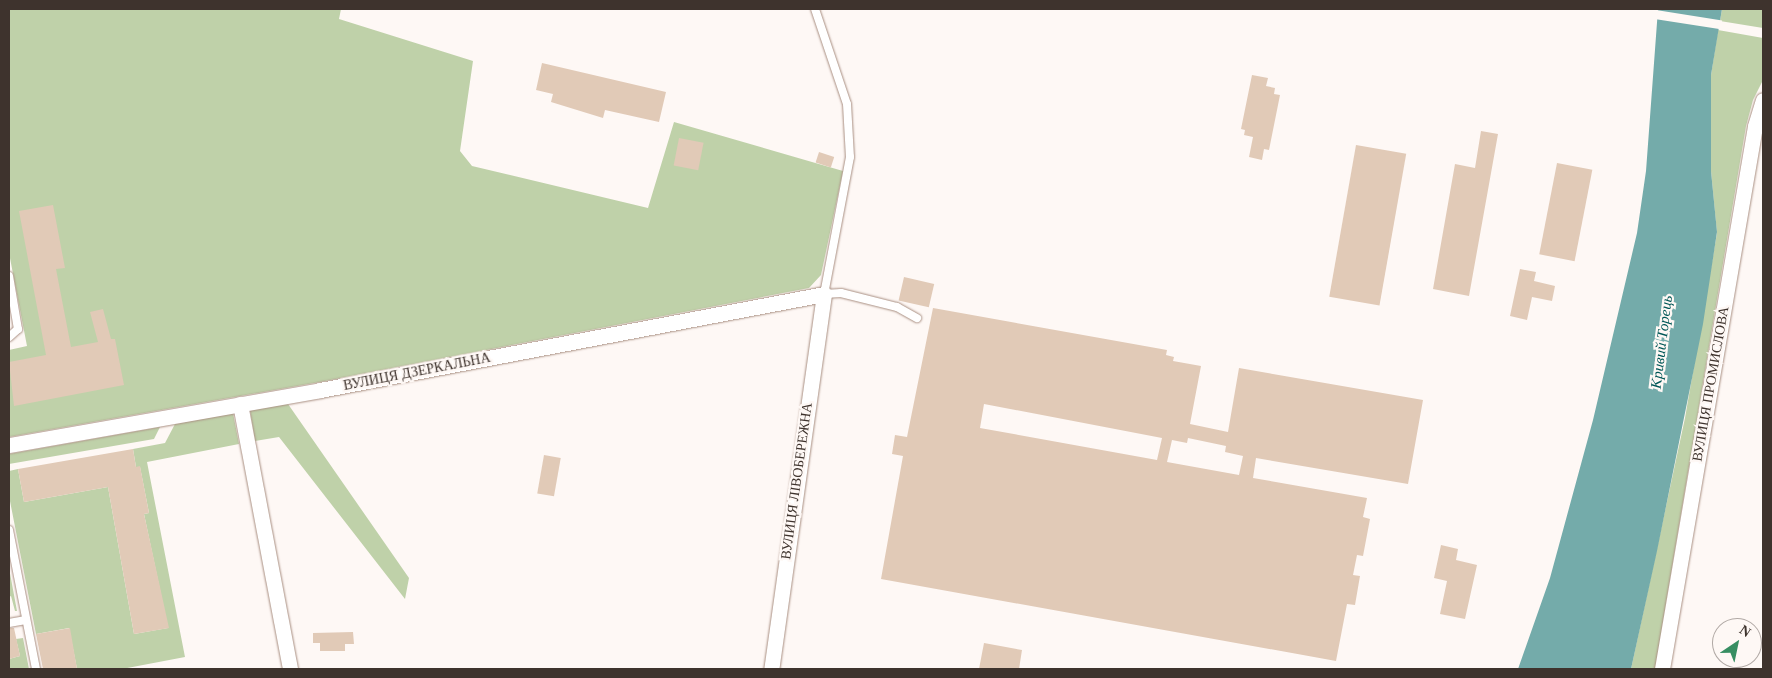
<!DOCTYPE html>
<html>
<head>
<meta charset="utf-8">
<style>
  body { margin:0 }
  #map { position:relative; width:1772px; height:678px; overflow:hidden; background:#fef8f5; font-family:"Times New Roman",serif }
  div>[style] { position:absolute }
  .forest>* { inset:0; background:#bfd1a9 }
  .water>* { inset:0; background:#74abaa }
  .pier>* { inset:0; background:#fef8f5; transform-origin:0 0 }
  .building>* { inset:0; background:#e1cab7; transform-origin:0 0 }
  .roads { filter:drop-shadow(0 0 1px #a98f82) drop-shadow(0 0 1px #a98f82) }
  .service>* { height:8px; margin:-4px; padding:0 4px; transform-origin:4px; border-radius:4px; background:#fff }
  .minor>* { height:15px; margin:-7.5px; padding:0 7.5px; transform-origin:7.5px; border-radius:7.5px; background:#fff }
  span { translate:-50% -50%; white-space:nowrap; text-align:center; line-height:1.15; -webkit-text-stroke:4.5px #fef8f5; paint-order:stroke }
  .street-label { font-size:14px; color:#3e332d }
  .water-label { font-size:15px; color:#015757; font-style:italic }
  .frame { position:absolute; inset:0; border:10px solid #3e332d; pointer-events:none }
  .north { position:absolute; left:1712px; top:618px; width:50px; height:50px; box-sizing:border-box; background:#fef8f5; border:1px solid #b1a9a5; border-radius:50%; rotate:34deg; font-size:14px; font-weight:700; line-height:20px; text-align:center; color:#3e332d }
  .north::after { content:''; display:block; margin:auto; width:18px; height:22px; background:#378e62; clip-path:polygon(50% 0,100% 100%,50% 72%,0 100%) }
</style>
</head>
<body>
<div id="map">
  <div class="forest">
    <i style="clip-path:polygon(9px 9px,341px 9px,339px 19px,473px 61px,460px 151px,472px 166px,648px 208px,674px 122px,843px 171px,821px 275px,809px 288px,320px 382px,9px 437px,9px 350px,27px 346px,9px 253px)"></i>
    <i style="clip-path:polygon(1722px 9px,1763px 9px,1763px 28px,1720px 21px)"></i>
    <i style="clip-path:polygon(1718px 30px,1763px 38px,1763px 80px,1753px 100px,1746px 126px,1655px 669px,1631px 669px,1685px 418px,1717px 233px,1711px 171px,1711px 75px)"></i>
    <i style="clip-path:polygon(288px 404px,409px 578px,405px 599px,279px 437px,255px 441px,250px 410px)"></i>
    <i style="clip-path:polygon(233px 413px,239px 444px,147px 462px,185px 657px,122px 669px,77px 669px,69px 628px,36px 634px,9px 496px,9px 471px,18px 469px,24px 502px,108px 487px,134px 634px,168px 628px,144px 514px,149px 513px,140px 467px,136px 467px,133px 449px,165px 443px,175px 424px)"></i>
    <i style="clip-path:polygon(160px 427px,154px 439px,9px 464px,9px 454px)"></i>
    <i style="clip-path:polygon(9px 568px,17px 611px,15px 611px,11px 596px,9px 597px)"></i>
    <i style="clip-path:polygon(23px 638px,29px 669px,9px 669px,9px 659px,20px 656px,16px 639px)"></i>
  </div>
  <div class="water">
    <i style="clip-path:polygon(1658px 9px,1722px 9px,1711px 75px,1711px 171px,1717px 232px,1703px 324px,1657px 551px,1631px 669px,1518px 669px,1550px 578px,1593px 420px,1637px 233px,1646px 171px)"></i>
  </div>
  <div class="pier">
    <i style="left:1656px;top:10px;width:67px;height:9px;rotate:9deg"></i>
  </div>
  <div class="building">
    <i style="clip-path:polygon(542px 63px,666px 92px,659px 122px,605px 110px,603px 118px,551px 102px,553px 94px,536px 90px)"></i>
    <i style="clip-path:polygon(1252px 75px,1268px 78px,1266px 86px,1275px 88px,1274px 94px,1280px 95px,1269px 150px,1264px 149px,1262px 160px,1249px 157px,1253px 137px,1244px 135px,1245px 130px,1241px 129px)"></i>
    <i style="clip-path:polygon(1481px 131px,1498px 134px,1469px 296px,1433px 289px,1455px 164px,1475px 168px)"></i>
    <i style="left:679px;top:138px;width:25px;height:28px;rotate:11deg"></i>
    <i style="left:1356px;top:145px;width:51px;height:154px;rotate:10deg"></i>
    <i style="left:819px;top:152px;width:16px;height:11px;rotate:18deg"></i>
    <i style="left:1557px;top:163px;width:36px;height:93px;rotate:11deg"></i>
    <i style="clip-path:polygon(53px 205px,65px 268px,56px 269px,71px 347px,98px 342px,90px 312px,103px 309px,111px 339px,115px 339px,124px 385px,14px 406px,9px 362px,46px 355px,19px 211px)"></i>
    <i style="clip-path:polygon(1520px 269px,1536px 272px,1534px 281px,1555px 286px,1552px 301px,1532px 297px,1527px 320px,1510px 316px)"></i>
    <i style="left:904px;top:277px;width:31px;height:24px;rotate:13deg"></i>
    <i style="clip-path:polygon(evenodd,933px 308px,1167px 350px,1166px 355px,1174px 357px,1173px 361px,1201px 366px,1190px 424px,1228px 432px,1239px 368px,1423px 400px,1408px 484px,1256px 458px,1253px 478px,1367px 498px,1363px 517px,1370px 519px,1363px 556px,1357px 555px,1353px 575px,1360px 576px,1355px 605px,1347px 604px,1336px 661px,881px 579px,903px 456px,892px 454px,895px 435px,907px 437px,933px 308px,984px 404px,1162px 438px,1157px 460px,980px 428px,984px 404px,933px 308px,1188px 438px,1226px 446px,1225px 452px,1243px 456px,1239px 475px,1167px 462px,1172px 440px,1187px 443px,1188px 438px)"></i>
    <i style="clip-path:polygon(133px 449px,136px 467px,140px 466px,149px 513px,144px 514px,169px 628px,134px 634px,108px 487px,24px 502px,18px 469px)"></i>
    <i style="left:544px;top:455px;width:17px;height:39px;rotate:10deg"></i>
    <i style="clip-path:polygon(1441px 545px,1458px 549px,1456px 560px,1477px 565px,1465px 619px,1440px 614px,1447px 581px,1434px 578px)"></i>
    <i style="clip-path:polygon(9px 628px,14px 628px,20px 656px,9px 659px)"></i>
    <i style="clip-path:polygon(70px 628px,77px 669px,43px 669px,36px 634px)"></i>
    <i style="clip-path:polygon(353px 632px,354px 644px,345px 644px,345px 651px,320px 651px,320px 643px,313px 643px,313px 633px)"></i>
    <i style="clip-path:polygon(984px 643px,1022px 650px,1019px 669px,979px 669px)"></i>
  </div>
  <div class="roads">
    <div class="service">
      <i style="left:815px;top:9px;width:100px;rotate:71.4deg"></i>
      <i style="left:847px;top:104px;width:53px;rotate:86.8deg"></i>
      <i style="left:850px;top:157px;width:139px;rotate:100.7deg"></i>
      <i style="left:824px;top:294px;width:17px;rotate:-3deg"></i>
      <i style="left:841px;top:293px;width:58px;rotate:14deg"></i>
      <i style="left:897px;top:307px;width:23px;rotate:29deg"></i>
      <i style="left:9px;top:276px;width:54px;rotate:80.4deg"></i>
      <i style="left:18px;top:329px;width:12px;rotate:138deg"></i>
      <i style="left:9px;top:530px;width:142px;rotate:79deg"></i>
      <i style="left:9px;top:623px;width:17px;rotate:-10deg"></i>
    </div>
    <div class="minor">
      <i style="left:240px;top:404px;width:270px;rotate:79.3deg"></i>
      <i style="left:9px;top:445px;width:316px;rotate:-10deg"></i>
      <i style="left:320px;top:390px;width:513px;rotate:-10.78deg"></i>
      <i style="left:824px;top:294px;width:379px;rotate:98deg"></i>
      <i style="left:1662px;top:669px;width:551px;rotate:-80.28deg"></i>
      <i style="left:1755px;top:126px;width:27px;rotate:-73deg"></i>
    </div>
  </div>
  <div class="street-label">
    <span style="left:417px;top:372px;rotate:-11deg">ВУЛИЦЯ ДЗЕРКАЛЬНА</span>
    <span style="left:1711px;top:384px;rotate:-80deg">ВУЛИЦЯ ПРОМИСЛОВА</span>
    <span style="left:797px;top:481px;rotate:-82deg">ВУЛИЦЯ ЛІВОБЕРЕЖНА</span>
  </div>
  <div class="water-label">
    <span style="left:1662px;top:342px;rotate:-83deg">Кривий Торець</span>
  </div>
  <div class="frame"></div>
  <div class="north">N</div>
</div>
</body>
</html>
